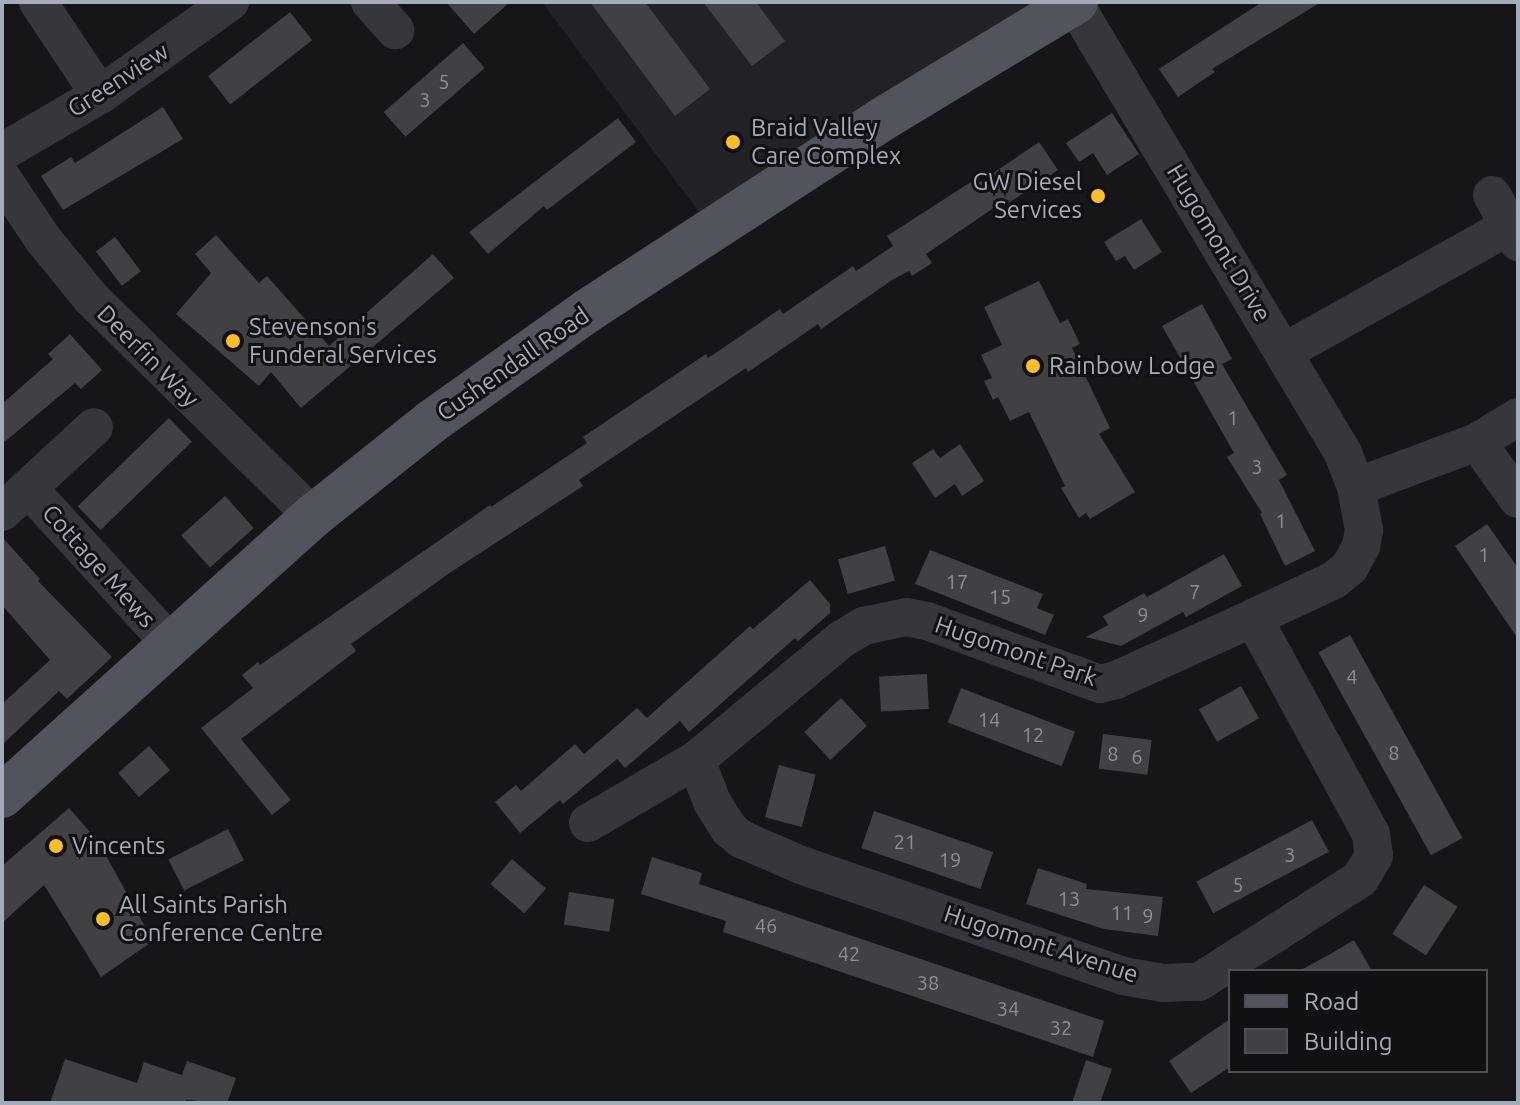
<!DOCTYPE html>
<html>
<head>
<meta charset="utf-8">
<style>
  body { margin:0 }
  #map { position:relative; width:1520px; height:1105px; overflow:hidden; background:#161618; font-family:Ubuntu,sans-serif }
  div>[style] { position:absolute }
  .built>* { inset:0; background:#222125 }
  .building>* { inset:0; background:#404045; transform-origin:0 0 }
  .minor>* { height:38px; margin:-19px; padding:0 19px; transform-origin:19px; border-radius:19px; background:#36373d }
  .major>* { height:44px; margin:-22px; padding:0 22px; transform-origin:22px; border-radius:22px; background:#52545d }
  .dots>* { width:22px; height:22px; translate:-50% -50%; box-sizing:border-box; border:4px solid #111113; border-radius:50% }
  span { translate:-50% -50%; white-space:nowrap; text-align:center; line-height:1.15; -webkit-text-stroke:6px #111113; paint-order:stroke }
  .number-label { font-size:20px; color:#8c909c }
  .number-label span { -webkit-text-stroke-width:0 }
  .street-label { font-size:24px; color:#a6abb9 }
  .poi-label { font-size:24px; color:#a6abb9 }
  .left { translate:0 -50%; text-align:left }
  .right { translate:-100% -50%; text-align:right }
  .frame { position:absolute; inset:0; border:4px solid #a6abb9; pointer-events:none }
  .legend { position:absolute; left:1228px; top:969px; width:260px; height:104px; box-sizing:border-box; background:#111113; border:2px solid #4d4f55; margin:0; padding:10px 14px; list-style:none; font-size:24px; color:#a6abb9 }
  .legend li { display:flex; align-items:center; gap:16px; height:40px }
  .legend b { width:40px; border:2px solid #4d4f55 }
</style>
</head>
<body>
<div id="map">
  <div class="built">
    <i style="clip-path:polygon(542px 2px,1043px 2px,702px 216px)"></i>
  </div>
  <div class="building">
    <i style="clip-path:polygon(446px 2px,510px 2px,474px 34px)"></i>
    <i style="clip-path:polygon(590px 2px,645px 2px,710px 89px,675px 116px)"></i>
    <i style="clip-path:polygon(703px 2px,756px 2px,785px 41px,752px 66px)"></i>
    <i style="clip-path:polygon(1262px 2px,1321px 2px,1212px 69px,1215px 72px,1178px 97px,1159px 69px)"></i>
    <i style="left:290px;top:12px;width:36px;height:104px;rotate:52deg"></i>
    <i style="left:463px;top:43px;width:33px;height:105px;rotate:49deg"></i>
    <i style="clip-path:polygon(163px 107px,183px 139px,63px 210px,41px 176px,71px 157px,75px 163px)"></i>
    <i style="clip-path:polygon(1112px 113px,1139px 154px,1107px 175px,1093px 153px,1079px 162px,1066px 143px)"></i>
    <i style="clip-path:polygon(618px 118px,636px 142px,547px 210px,544px 206px,488px 254px,469px 232px)"></i>
    <i style="clip-path:polygon(1039px 142px,1058px 170px,1007px 204px,1004px 201px,926px 254px,932px 263px,912px 276px,909px 271px,892px 280px,821px 329px,818px 324px,748px 372px,746px 368px,579px 480px,583px 486px,448px 574px,351px 644px,356px 651px,241px 739px,291px 800px,272px 815px,201px 728px,253px 688px,242px 675px,258px 662px,260px 665px,490px 505px,491px 507px,587px 443px,583px 437px,706px 354px,708px 358px,780px 309px,783px 314px,853px 266px,856px 271px,893px 246px,887px 236px,974px 180px,977px 184px)"></i>
    <i style="clip-path:polygon(1141px 219px,1162px 252px,1134px 270px,1125px 256px,1116px 261px,1104px 242px)"></i>
    <i style="clip-path:polygon(216px 235px,259px 283px,267px 276px,329px 346px,433px 254px,454px 278px,301px 408px,271px 372px,259px 386px,176px 314px,211px 273px,195px 254px)"></i>
    <i style="left:115px;top:237px;width:43px;height:24px;rotate:53deg"></i>
    <i style="clip-path:polygon(1039px 281px,1060px 323px,1068px 319px,1080px 344px,1072px 348px,1110px 428px,1099px 434px,1135px 492px,1090px 519px,1086px 513px,1079px 518px,1061px 488px,1065px 486px,1029px 412px,1010px 421px,998px 397px,993px 400px,984px 381px,992px 378px,981px 355px,1002px 345px,984px 307px)"></i>
    <i style="clip-path:polygon(1202px 304px,1232px 359px,1222px 364px,1287px 475px,1279px 480px,1315px 551px,1285px 566px,1260px 514px,1262px 513px,1227px 457px,1234px 453px,1162px 326px)"></i>
    <i style="clip-path:polygon(70px 334px,102px 370px,81px 389px,75px 383px,2px 444px,2px 404px,53px 359px,48px 354px)"></i>
    <i style="left:169px;top:418px;width:33px;height:127px;rotate:46deg"></i>
    <i style="clip-path:polygon(960px 444px,984px 481px,962px 496px,955px 484px,935px 498px,912px 463px,933px 449px,940px 458px)"></i>
    <i style="left:225px;top:496px;width:43px;height:59px;rotate:48deg"></i>
    <i style="clip-path:polygon(1487px 524px,1518px 568px,1518px 639px,1455px 546px)"></i>
    <i style="clip-path:polygon(2px 537px,40px 579px,38px 581px,112px 657px,67px 699px,59px 691px,2px 745px,2px 704px,50px 660px,2px 605px)"></i>
    <i style="left:885px;top:546px;width:36px;height:49px;rotate:74deg"></i>
    <i style="clip-path:polygon(930px 550px,1043px 594px,1037px 608px,1054px 615px,1045px 635px,915px 584px)"></i>
    <i style="clip-path:polygon(1224px 554px,1242px 586px,1186px 617px,1183px 612px,1121px 646px,1086px 637px,1108px 625px,1103px 616px,1144px 593px,1147px 597px)"></i>
    <i style="clip-path:polygon(810px 580px,830px 604px,830px 613px,798px 641px,795px 638px,689px 732px,680px 721px,625px 768px,617px 759px,563px 804px,560px 800px,520px 833px,495px 802px,516px 785px,521px 791px,575px 744px,584px 754px,637px 708px,647px 718px,750px 626px,753px 629px)"></i>
    <i style="left:1350px;top:635px;width:232px;height:36px;rotate:61deg"></i>
    <i style="left:927px;top:674px;width:35px;height:48px;rotate:87deg"></i>
    <i style="left:1241px;top:686px;width:37px;height:48px;rotate:61deg"></i>
    <i style="left:961px;top:688px;width:122px;height:37px;rotate:21deg"></i>
    <i style="left:841px;top:698px;width:38px;height:50px;rotate:47deg"></i>
    <i style="left:1103px;top:734px;width:49px;height:35px;rotate:7deg"></i>
    <i style="left:149px;top:746px;width:32px;height:41px;rotate:49deg"></i>
    <i style="left:779px;top:765px;width:38px;height:54px;rotate:15deg"></i>
    <i style="clip-path:polygon(69px 808px,98px 841px,153px 941px,101px 977px,44px 885px,2px 923px,2px 866px)"></i>
    <i style="left:874px;top:811px;width:126px;height:39px;rotate:19deg"></i>
    <i style="left:1312px;top:820px;width:36px;height:131px;rotate:62deg"></i>
    <i style="left:228px;top:829px;width:35px;height:67px;rotate:63deg"></i>
    <i style="clip-path:polygon(652px 857px,702px 873px,699px 884px,1104px 1021px,1093px 1057px,723px 932px,726px 921px,641px 894px)"></i>
    <i style="left:512px;top:859px;width:45px;height:33px;rotate:41deg"></i>
    <i style="clip-path:polygon(1038px 868px,1087px 884px,1086px 889px,1163px 897px,1158px 936px,1104px 929px,1026px 904px)"></i>
    <i style="left:1424px;top:885px;width:40px;height:58px;rotate:33deg"></i>
    <i style="left:569px;top:892px;width:46px;height:33px;rotate:9deg"></i>
    <i style="clip-path:polygon(1354px 940px,1372px 971px,1299px 971px,1334px 952px)"></i>
    <i style="clip-path:polygon(1230px 1019px,1230px 1067px,1191px 1093px,1169px 1061px)"></i>
    <i style="clip-path:polygon(65px 1059px,137px 1083px,144px 1062px,182px 1075px,187px 1061px,236px 1078px,227px 1103px,186px 1100px,185px 1103px,50px 1103px)"></i>
    <i style="clip-path:polygon(1086px 1060px,1112px 1069px,1100px 1103px,1072px 1103px)"></i>
  </div>
  <div class="minor">
    <i style="left:38px;top:2px;width:112px;rotate:56.3deg"></i>
    <i style="left:370px;top:2px;width:38px;rotate:48deg"></i>
    <i style="left:2px;top:152px;width:113px;rotate:-30.2deg"></i>
    <i style="left:100px;top:95px;width:160px;rotate:-35.6deg"></i>
    <i style="left:2px;top:178px;width:73px;rotate:56.1deg"></i>
    <i style="left:43px;top:239px;width:76px;rotate:50.9deg"></i>
    <i style="left:91px;top:298px;width:311px;rotate:44.5deg"></i>
    <i style="left:1492px;top:195px;width:54px;rotate:61deg"></i>
    <i style="left:1284px;top:352px;width:258px;rotate:-29.2deg"></i>
    <i style="left:1477px;top:442px;width:70px;rotate:54.3deg"></i>
    <i style="left:1356px;top:487px;width:129px;rotate:-20.4deg"></i>
    <i style="left:1477px;top:442px;width:48px;rotate:-31.4deg"></i>
    <i style="left:28px;top:488px;width:212px;rotate:47.5deg"></i>
    <i style="left:2px;top:512px;width:125px;rotate:-42.7deg"></i>
    <i style="left:696px;top:760px;width:45px;rotate:69.1deg"></i>
    <i style="left:712px;top:802px;width:32px;rotate:58deg"></i>
    <i style="left:729px;top:829px;width:16px;rotate:40deg"></i>
    <i style="left:741px;top:839px;width:65px;rotate:23.4deg"></i>
    <i style="left:801px;top:865px;width:341px;rotate:19deg"></i>
    <i style="left:1123px;top:976px;width:41px;rotate:9.9deg"></i>
    <i style="left:1163px;top:983px;width:36px;rotate:-2deg"></i>
    <i style="left:1199px;top:982px;width:191px;rotate:-32.6deg"></i>
    <i style="left:1360px;top:879px;width:27px;rotate:-59deg"></i>
    <i style="left:1374px;top:856px;width:22px;rotate:-98deg"></i>
    <i style="left:1371px;top:834px;width:246px;rotate:-118.6deg"></i>
    <i style="left:588px;top:823px;width:125px;rotate:-30.3deg"></i>
    <i style="left:696px;top:760px;width:190px;rotate:-39.7deg"></i>
    <i style="left:842px;top:639px;width:26px;rotate:-31deg"></i>
    <i style="left:864px;top:626px;width:43px;rotate:-12.1deg"></i>
    <i style="left:906px;top:617px;width:21px;rotate:11deg"></i>
    <i style="left:927px;top:621px;width:184px;rotate:20deg"></i>
    <i style="left:1100px;top:684px;width:16px;rotate:-14deg"></i>
    <i style="left:1116px;top:680px;width:150px;rotate:-24.3deg"></i>
    <i style="left:1253px;top:618px;width:89px;rotate:-25.1deg"></i>
    <i style="left:1334px;top:580px;width:21px;rotate:-39deg"></i>
    <i style="left:1350px;top:567px;width:24px;rotate:-62deg"></i>
    <i style="left:1361px;top:546px;width:16px;rotate:-79deg"></i>
    <i style="left:1364px;top:530px;width:44px;rotate:-100.5deg"></i>
    <i style="left:1356px;top:487px;width:36px;rotate:-111deg"></i>
    <i style="left:1343px;top:453px;width:524px;rotate:-120.87deg"></i>
  </div>
  <div class="major">
    <i style="left:2px;top:796px;width:418px;rotate:-42deg"></i>
    <i style="left:313px;top:516px;width:151px;rotate:-38.5deg"></i>
    <i style="left:431px;top:422px;width:191px;rotate:-35.4deg"></i>
    <i style="left:587px;top:311px;width:351px;rotate:-33deg"></i>
    <i style="left:881px;top:120px;width:228px;rotate:-31.2deg"></i>
  </div>
  <div class="dots">
    <i style="left:733px;top:142px;background:#ffbd26"></i>
    <i style="left:1098px;top:196px;background:#ffbd26"></i>
    <i style="left:233px;top:341px;background:#ffbd26"></i>
    <i style="left:1033px;top:366px;background:#ffbd26"></i>
    <i style="left:56px;top:846px;background:#ffbd26"></i>
    <i style="left:103px;top:919px;background:#ffbd26"></i>
  </div>
  <div class="number-label">
    <span style="left:444px;top:81px">5</span>
    <span style="left:425px;top:99px">3</span>
    <span style="left:1233px;top:417px">1</span>
    <span style="left:1257px;top:466px">3</span>
    <span style="left:1281px;top:520px">1</span>
    <span style="left:1484px;top:554px">1</span>
    <span style="left:957px;top:581px">17</span>
    <span style="left:1195px;top:591px">7</span>
    <span style="left:1000px;top:596px">15</span>
    <span style="left:1143px;top:614px">9</span>
    <span style="left:1352px;top:676px">4</span>
    <span style="left:989px;top:719px">14</span>
    <span style="left:1033px;top:734px">12</span>
    <span style="left:1394px;top:752px">8</span>
    <span style="left:1113px;top:753px">8</span>
    <span style="left:1137px;top:756px">6</span>
    <span style="left:905px;top:841px">21</span>
    <span style="left:1290px;top:854px">3</span>
    <span style="left:950px;top:859px">19</span>
    <span style="left:1238px;top:884px">5</span>
    <span style="left:1069px;top:898px">13</span>
    <span style="left:1122px;top:912px">11</span>
    <span style="left:1148px;top:915px">9</span>
    <span style="left:766px;top:925px">46</span>
    <span style="left:849px;top:953px">42</span>
    <span style="left:928px;top:982px">38</span>
    <span style="left:1008px;top:1008px">34</span>
    <span style="left:1061px;top:1027px">32</span>
  </div>
  <div class="street-label">
    <span style="left:118px;top:80px;rotate:-33deg">Greenview</span>
    <span style="left:1219px;top:243px;rotate:59deg">Hugomont Drive</span>
    <span style="left:148px;top:356px;rotate:45deg">Deerfin Way</span>
    <span style="left:513px;top:364px;rotate:-35deg">Cushendall Road</span>
    <span style="left:99px;top:566px;rotate:48deg">Cottage Mews</span>
    <span style="left:1016px;top:651px;rotate:19deg">Hugomont Park</span>
    <span style="left:1041px;top:944px;rotate:18deg">Hugomont Avenue</span>
  </div>
  <div class="poi-label">
    <span class="left" style="left:751px;top:142px">Braid Valley<br>Care Complex</span>
    <span class="right" style="left:1082px;top:196px">GW Diesel<br>Services</span>
    <span class="left" style="left:249px;top:341px">Stevenson's<br>Funderal Services</span>
    <span class="left" style="left:1049px;top:366px">Rainbow Lodge</span>
    <span class="left" style="left:72px;top:846px">Vincents</span>
    <span class="left" style="left:119px;top:919px">All Saints Parish<br>Conference Centre</span>
  </div>
  <div class="frame"></div>
  <ul class="legend">
  <li><b style="height:10px;background:#52545d"></b>Road</li>
  <li><b style="height:22px;background:#404045"></b>Building</li>
  </ul>
</div>
</body>
</html>
